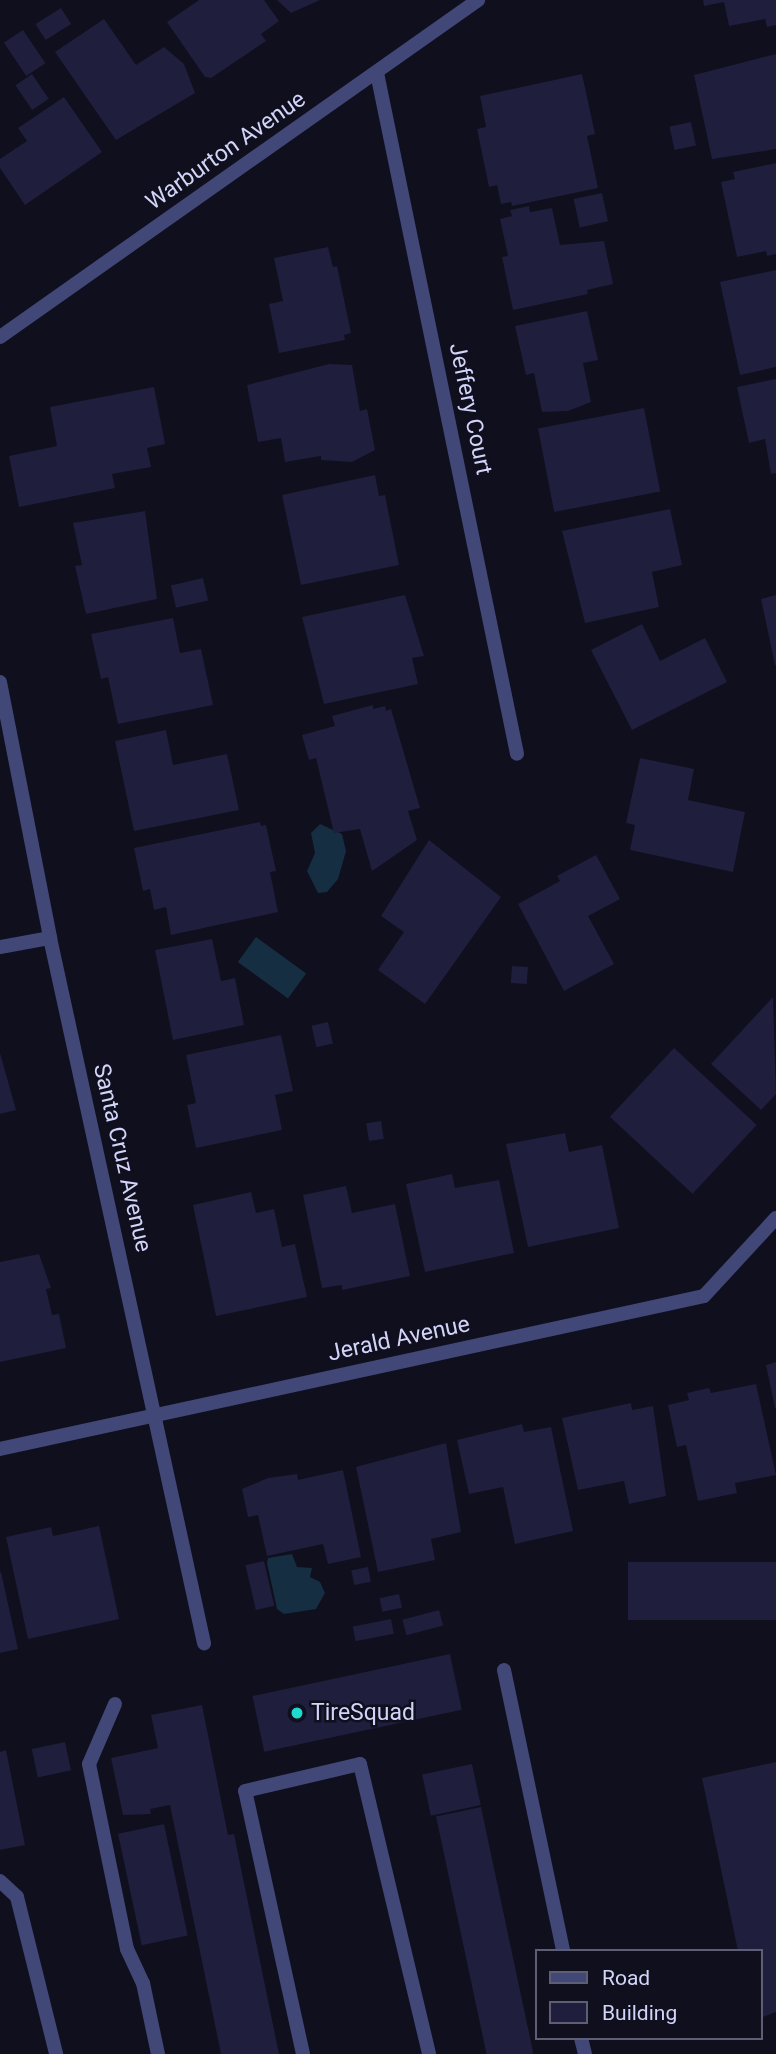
<!DOCTYPE html>
<html>
<head>
<meta charset="utf-8">
<style>
  body { margin:0 }
  #map { position:relative; width:776px; height:2054px; overflow:hidden; background:#0f0f1e; font-family:Roboto,sans-serif }
  div>[style] { position:absolute }
  .water>* { inset:0; background:#152e42; transform-origin:0 0 }
  .building>* { inset:0; background:#1f1e3c; transform-origin:0 0 }
  .lane>* { height:14px; margin:-7px; padding:0 7px; transform-origin:7px; border-radius:7px; background:#414776 }
  .street>* { height:14px; margin:-7px; padding:0 7px; transform-origin:7px; border-radius:7px; background:#414776 }
  .dots>* { width:19px; height:19px; translate:-50% -50%; box-sizing:border-box; border:4px solid #0f0f1e; border-radius:50% }
  span { translate:-50% -50%; white-space:nowrap; text-align:center; line-height:1.15; -webkit-text-stroke:5px #0f0f1e; paint-order:stroke }
  .street-label { font-size:23px; color:#d2d4f9 }
  .poi-label { font-size:23px; color:#d2d4f9 }
  .left { translate:0 -50%; text-align:left }
  .legend { position:absolute; left:535px; top:1949px; width:228px; height:91px; box-sizing:border-box; background:#0f0f1e; border:2px solid #5d5e76; margin:0; padding:9px 12px; list-style:none; font-size:21px; color:#d2d4f9 }
  .legend li { display:flex; align-items:center; gap:14px; height:35px }
  .legend b { width:35px; border:2px solid #5d5e76 }
</style>
</head>
<body>
<div id="map">
  <div class="water">
    <i style="clip-path:polygon(320px 824px,342px 834px,346px 851px,338px 879px,327px 892px,318px 893px,307px 871px,315px 853px,311px 833px)"></i>
    <i style="left:256px;top:937px;width:62px;height:31px;rotate:36deg"></i>
    <i style="clip-path:polygon(292px 1554px,297px 1567px,312px 1568px,310px 1577px,320px 1582px,325px 1593px,316px 1609px,284px 1614px,277px 1609px,267px 1563px,268px 1558px)"></i>
  </div>
  <div class="building">
    <i style="clip-path:polygon(199px 0,264px 0,279px 21px,261px 34px,266px 41px,211px 78px,205px 77px,167px 22px)"></i>
    <i style="clip-path:polygon(277px 0,320px 0,291px 13px)"></i>
    <i style="clip-path:polygon(703px 0,776px 0,776px 25px,767px 27px,765px 19px,729px 26px,724px 2px,704px 6px)"></i>
    <i style="left:61px;top:8px;width:19px;height:30px;rotate:58deg"></i>
    <i style="clip-path:polygon(104px 19px,136px 65px,164px 47px,184px 64px,195px 93px,116px 140px,55px 52px)"></i>
    <i style="left:23px;top:30px;width:40px;height:23px;rotate:56deg"></i>
    <i style="clip-path:polygon(776px 54px,776px 149px,712px 159px,694px 75px)"></i>
    <i style="left:32px;top:74px;width:30px;height:20px;rotate:56deg"></i>
    <i style="clip-path:polygon(582px 74px,595px 134px,587px 136px,598px 188px,512px 206px,511px 202px,501px 204px,497px 185px,489px 187px,477px 129px,486px 127px,480px 96px)"></i>
    <i style="clip-path:polygon(64px 97px,102px 152px,25px 205px,0 168px,0 159px,27px 141px,18px 128px)"></i>
    <i style="left:691px;top:122px;width:24px;height:22px;rotate:78deg"></i>
    <i style="clip-path:polygon(776px 163px,776px 254px,767px 256px,766px 251px,737px 257px,721px 182px,735px 179px,733px 172px)"></i>
    <i style="left:602px;top:193px;width:29px;height:29px;rotate:78deg"></i>
    <i style="clip-path:polygon(529px 206px,530px 212px,552px 208px,560px 245px,604px 241px,613px 284px,587px 290px,588px 294px,513px 310px,502px 257px,508px 256px,500px 219px,512px 216px,510px 210px)"></i>
    <i style="clip-path:polygon(328px 247px,333px 267px,337px 266px,351px 333px,344px 335px,345px 340px,279px 353px,269px 304px,283px 301px,274px 258px)"></i>
    <i style="clip-path:polygon(776px 270px,776px 367px,740px 375px,720px 282px)"></i>
    <i style="clip-path:polygon(587px 311px,598px 360px,583px 363px,591px 402px,568px 411px,542px 412px,534px 373px,526px 375px,515px 326px)"></i>
    <i style="clip-path:polygon(329px 364px,352px 365px,360px 411px,367px 409px,375px 450px,352px 462px,321px 460px,321px 456px,285px 462px,281px 438px,258px 442px,247px 385px)"></i>
    <i style="clip-path:polygon(776px 379px,776px 473px,771px 474px,765px 439px,749px 443px,737px 387px)"></i>
    <i style="clip-path:polygon(154px 387px,165px 444px,147px 448px,151px 467px,112px 474px,115px 488px,19px 507px,9px 456px,57px 446px,50px 407px)"></i>
    <i style="left:644px;top:408px;width:85px;height:108px;rotate:79deg"></i>
    <i style="clip-path:polygon(375px 475px,379px 496px,385px 495px,399px 565px,301px 585px,282px 495px)"></i>
    <i style="clip-path:polygon(670px 509px,682px 565px,652px 572px,659px 607px,585px 623px,562px 531px)"></i>
    <i style="clip-path:polygon(145px 511px,157px 599px,86px 614px,75px 566px,82px 565px,73px 523px)"></i>
    <i style="left:203px;top:578px;width:23px;height:33px;rotate:77deg"></i>
    <i style="clip-path:polygon(405px 595px,424px 656px,412px 658px,418px 684px,324px 704px,302px 617px)"></i>
    <i style="clip-path:polygon(776px 595px,776px 665px,775px 665px,761px 599px)"></i>
    <i style="clip-path:polygon(173px 618px,180px 653px,201px 649px,213px 705px,118px 724px,108px 677px,101px 679px,91px 634px)"></i>
    <i style="clip-path:polygon(642px 624px,660px 661px,705px 638px,727px 682px,632px 730px,591px 650px)"></i>
    <i style="clip-path:polygon(373px 705px,373px 709px,385px 706px,386px 711px,391px 709px,420px 808px,408px 811px,417px 840px,372px 871px,360px 829px,334px 833px,316px 758px,309px 760px,302px 735px,335px 726px,332px 716px)"></i>
    <i style="clip-path:polygon(166px 730px,173px 765px,227px 754px,239px 810px,134px 831px,115px 741px)"></i>
    <i style="clip-path:polygon(640px 758px,694px 769px,688px 800px,745px 812px,733px 872px,630px 850px,635px 825px,626px 823px)"></i>
    <i style="clip-path:polygon(260px 822px,261px 826px,266px 825px,276px 871px,270px 872px,278px 912px,171px 935px,166px 907px,154px 910px,150px 889px,143px 891px,134px 848px)"></i>
    <i style="clip-path:polygon(429px 840px,501px 897px,425px 1004px,378px 970px,404px 932px,381px 916px)"></i>
    <i style="clip-path:polygon(596px 855px,620px 899px,588px 916px,614px 964px,564px 991px,518px 904px,560px 881px,557px 876px)"></i>
    <i style="clip-path:polygon(212px 939px,221px 981px,235px 978px,244px 1025px,173px 1040px,155px 950px)"></i>
    <i style="left:512px;top:966px;width:16px;height:17px;rotate:4deg"></i>
    <i style="clip-path:polygon(773px 997px,776px 1094px,761px 1110px,711px 1064px)"></i>
    <i style="left:328px;top:1022px;width:22px;height:17px;rotate:77deg"></i>
    <i style="clip-path:polygon(281px 1035px,293px 1091px,275px 1095px,282px 1130px,196px 1148px,187px 1105px,196px 1103px,186px 1055px)"></i>
    <i style="left:674px;top:1048px;width:113px;height:94px;rotate:43deg"></i>
    <i style="clip-path:polygon(0 1053px,16px 1110px,0 1114px)"></i>
    <i style="left:381px;top:1121px;width:18px;height:15px;rotate:81deg"></i>
    <i style="clip-path:polygon(565px 1133px,569px 1152px,602px 1145px,619px 1228px,528px 1247px,506px 1144px)"></i>
    <i style="clip-path:polygon(452px 1174px,455px 1188px,499px 1180px,514px 1253px,425px 1272px,406px 1184px)"></i>
    <i style="clip-path:polygon(346px 1186px,352px 1213px,395px 1204px,410px 1276px,342px 1290px,342px 1285px,322px 1288px,303px 1195px)"></i>
    <i style="clip-path:polygon(251px 1192px,256px 1213px,274px 1209px,282px 1247px,295px 1244px,307px 1297px,216px 1316px,193px 1205px)"></i>
    <i style="clip-path:polygon(39px 1254px,51px 1288px,46px 1289px,52px 1315px,59px 1314px,66px 1348px,0 1362px,0 1262px)"></i>
    <i style="clip-path:polygon(776px 1362px,776px 1408px,775px 1408px,766px 1365px)"></i>
    <i style="clip-path:polygon(756px 1384px,776px 1475px,735px 1483px,737px 1493px,698px 1501px,686px 1445px,677px 1447px,668px 1405px,689px 1400px,687px 1393px,709px 1388px,711px 1393px)"></i>
    <i style="clip-path:polygon(631px 1403px,632px 1410px,653px 1406px,666px 1496px,629px 1504px,624px 1481px,578px 1490px,562px 1418px)"></i>
    <i style="clip-path:polygon(522px 1424px,524px 1432px,551px 1427px,573px 1531px,515px 1544px,503px 1487px,469px 1494px,457px 1440px)"></i>
    <i style="clip-path:polygon(446px 1443px,461px 1532px,431px 1539px,435px 1560px,378px 1572px,356px 1467px)"></i>
    <i style="clip-path:polygon(343px 1470px,361px 1557px,328px 1564px,323px 1544px,267px 1556px,258px 1515px,248px 1517px,242px 1489px,268px 1478px,297px 1474px,298px 1480px)"></i>
    <i style="clip-path:polygon(99px 1526px,119px 1619px,28px 1639px,6px 1537px,51px 1527px,53px 1536px)"></i>
    <i style="left:264px;top:1561px;width:46px;height:19px;rotate:77deg"></i>
    <i style="left:776px;top:1562px;width:58px;height:148px;rotate:90deg"></i>
    <i style="left:368px;top:1567px;width:15px;height:17px;rotate:79deg"></i>
    <i style="clip-path:polygon(1px 1572px,18px 1649px,0 1653px,0 1573px)"></i>
    <i style="left:399px;top:1594px;width:14px;height:20px;rotate:78deg"></i>
    <i style="left:439px;top:1610px;width:16px;height:38px;rotate:75deg"></i>
    <i style="left:391px;top:1619px;width:15px;height:39px;rotate:79deg"></i>
    <i style="left:450px;top:1654px;width:57px;height:202px;rotate:78deg"></i>
    <i style="clip-path:polygon(202px 1705px,228px 1835px,234px 1834px,279px 2054px,221px 2054px,170px 1805px,150px 1809px,151px 1814px,123px 1815px,111px 1758px,158px 1748px,151px 1715px)"></i>
    <i style="left:65px;top:1742px;width:29px;height:34px;rotate:78deg"></i>
    <i style="clip-path:polygon(6px 1750px,25px 1845px,0 1850px,0 1752px)"></i>
    <i style="clip-path:polygon(776px 1762px,776px 2012px,760px 2018px,760px 1951px,738px 1951px,702px 1778px)"></i>
    <i style="left:472px;top:1764px;width:42px;height:51px;rotate:78deg"></i>
    <i style="left:481px;top:1807px;width:252px;height:46px;rotate:78deg"></i>
    <i style="left:164px;top:1824px;width:114px;height:47px;rotate:78deg"></i>
  </div>
  <div class="lane">
    <i style="left:504px;top:1670px;width:287px;rotate:78.1deg"></i>
    <i style="left:115px;top:1704px;width:65px;rotate:113.4deg"></i>
    <i style="left:89px;top:1764px;width:189px;rotate:78.4deg"></i>
    <i style="left:127px;top:1949px;width:38px;rotate:65deg"></i>
    <i style="left:143px;top:1983px;width:73px;rotate:78.1deg"></i>
    <i style="left:0;top:1881px;width:23px;rotate:43deg"></i>
    <i style="left:17px;top:1897px;width:162px;rotate:76deg"></i>
    <i style="left:581px;top:2038px;width:16px;rotate:76deg"></i>
    <i style="left:303px;top:2054px;width:269px;rotate:-102.4deg"></i>
    <i style="left:245px;top:1791px;width:118px;rotate:-13.2deg"></i>
    <i style="left:360px;top:1764px;width:298px;rotate:76.6deg"></i>
  </div>
  <div class="street">
    <i style="left:377px;top:73px;width:695px;rotate:78.38deg"></i>
    <i style="left:0;top:337px;width:585px;rotate:-35.18deg"></i>
    <i style="left:0;top:682px;width:261px;rotate:78.9deg"></i>
    <i style="left:50px;top:938px;width:722px;rotate:77.68deg"></i>
    <i style="left:0;top:947px;width:51px;rotate:-10.2deg"></i>
    <i style="left:0;top:1449px;width:720px;rotate:-12.26deg"></i>
    <i style="left:704px;top:1296px;width:106px;rotate:-47.3deg"></i>
  </div>
  <div class="dots">
    <i style="left:297px;top:1713px;background:#1fd8ce"></i>
  </div>
  <div class="street-label">
    <span style="left:226px;top:151px;rotate:-35deg">Warburton Avenue</span>
    <span style="left:470px;top:409px;rotate:78deg">Jeffery Court</span>
    <span style="left:122px;top:1158px;rotate:77deg">Santa Cruz Avenue</span>
    <span style="left:399px;top:1339px;rotate:-12deg">Jerald Avenue</span>
  </div>
  <div class="poi-label">
    <span class="left" style="left:311px;top:1713px">TireSquad</span>
  </div>
  <ul class="legend">
  <li><b style="height:9px;background:#414776"></b>Road</li>
  <li><b style="height:19px;background:#1f1e3c"></b>Building</li>
  </ul>
</div>
</body>
</html>
